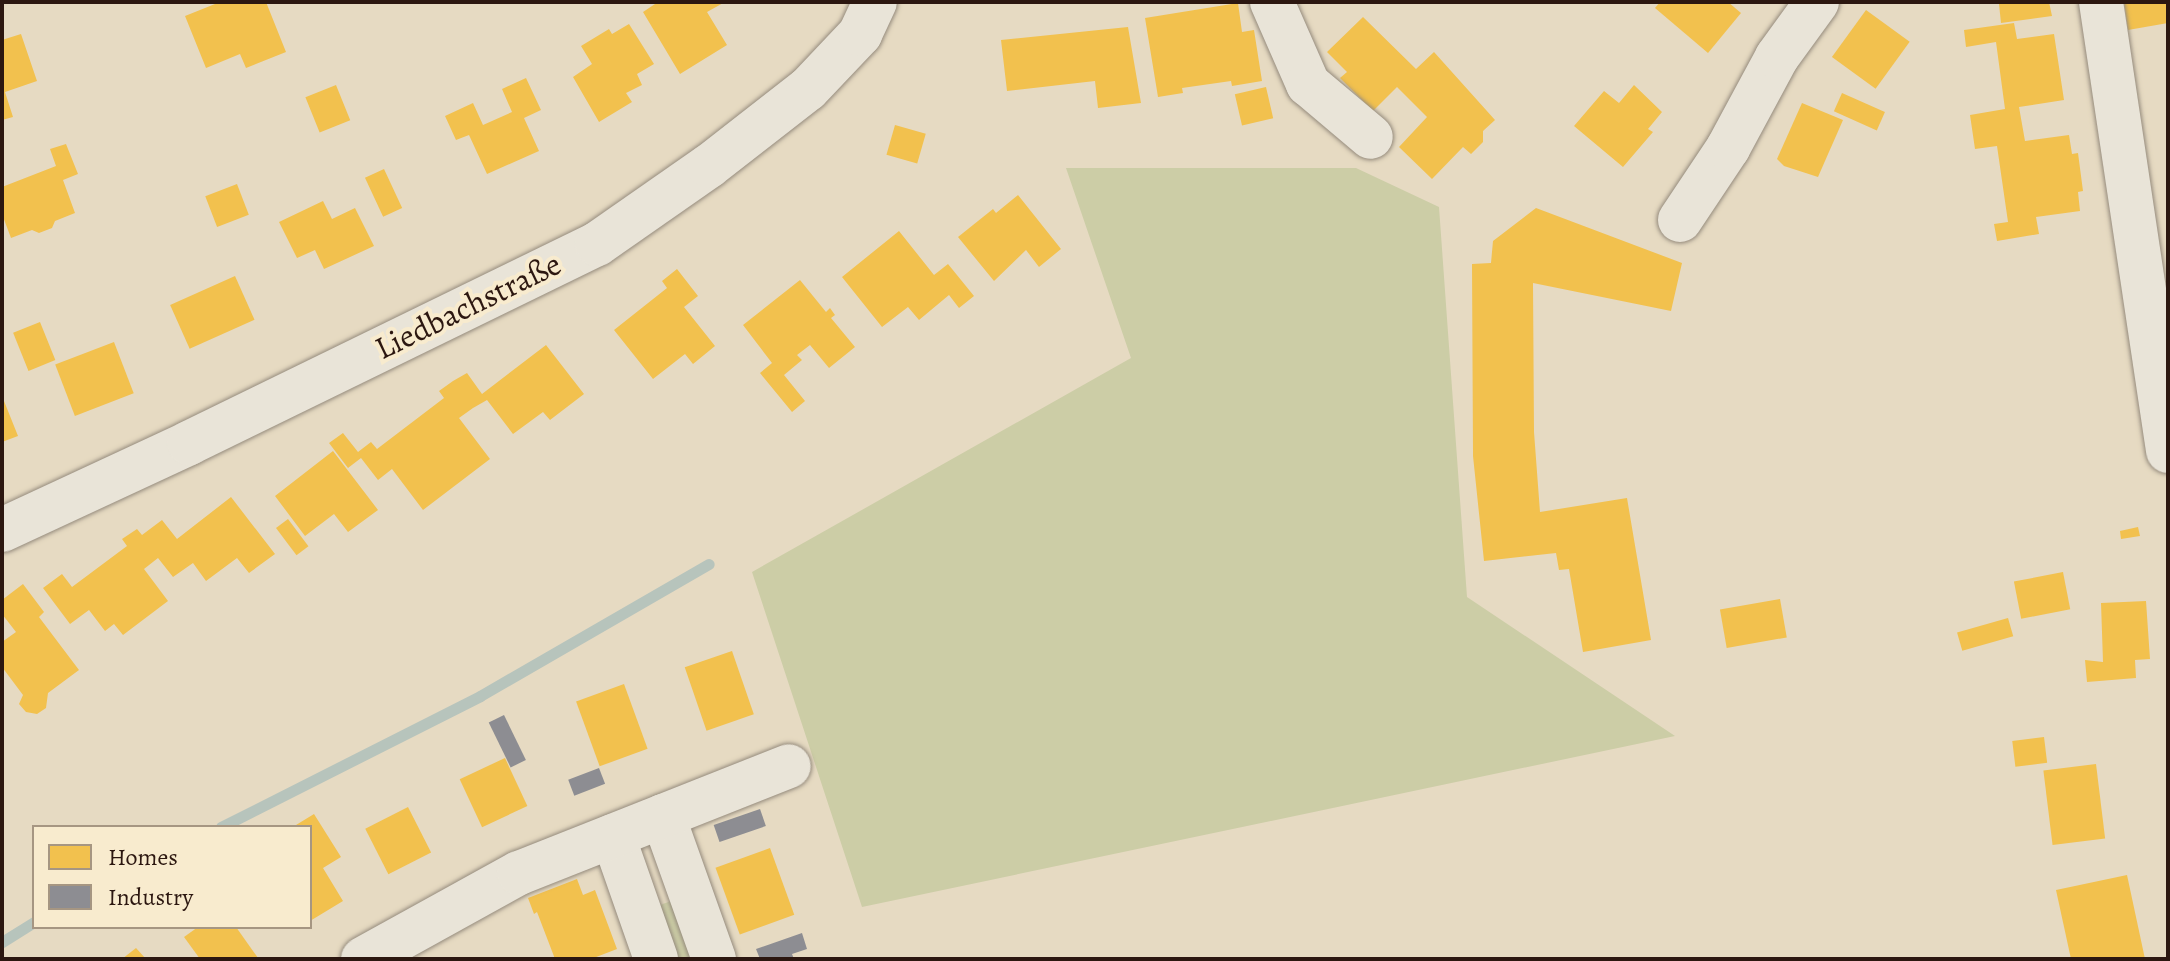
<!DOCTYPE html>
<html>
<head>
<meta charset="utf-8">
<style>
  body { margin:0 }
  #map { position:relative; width:2170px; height:961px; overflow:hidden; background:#e6dac2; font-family:Alegreya,serif }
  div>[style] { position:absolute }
  .green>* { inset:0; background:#cccda6 }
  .homes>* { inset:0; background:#f2c14e; transform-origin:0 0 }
  .industry>* { inset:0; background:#8d8d92; transform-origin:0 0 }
  .stream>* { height:11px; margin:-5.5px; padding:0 5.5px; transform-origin:5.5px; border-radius:5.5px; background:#b7c4bc }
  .roads { filter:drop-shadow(0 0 2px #958b7d) drop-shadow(0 0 2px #958b7d) }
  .minor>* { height:44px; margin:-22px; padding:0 22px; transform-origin:22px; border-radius:22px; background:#e9e4d8 }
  span { translate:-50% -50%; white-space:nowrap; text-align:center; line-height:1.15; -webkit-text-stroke:8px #f8ebce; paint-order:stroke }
  .street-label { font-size:32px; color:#2c1710 }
  .frame { position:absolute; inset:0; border:4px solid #2c1710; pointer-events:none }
  .legend { position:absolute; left:32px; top:825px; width:280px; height:104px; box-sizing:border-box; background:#f8ebce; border:2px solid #a69682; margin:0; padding:10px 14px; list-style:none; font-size:24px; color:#2c1710 }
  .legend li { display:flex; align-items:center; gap:16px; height:40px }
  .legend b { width:40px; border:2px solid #a69682 }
</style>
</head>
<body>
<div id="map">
  <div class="green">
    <i style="clip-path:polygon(1066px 168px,1356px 168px,1439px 207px,1467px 597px,1675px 736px,862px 907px,752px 572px,1131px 358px)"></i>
    <i style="clip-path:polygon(677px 899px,698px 959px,672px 959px,654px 907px)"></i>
  </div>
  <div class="homes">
    <i style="clip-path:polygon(220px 2px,266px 2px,286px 52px,246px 68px,240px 54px,206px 68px,185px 16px)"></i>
    <i style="clip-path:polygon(658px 2px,725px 2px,707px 12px,727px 45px,680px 74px,643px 12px)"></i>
    <i style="clip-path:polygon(1660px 2px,1728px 2px,1741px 13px,1708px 53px,1655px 8px)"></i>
    <i style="clip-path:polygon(2012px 2px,2049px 2px,2052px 16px,2001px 23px,1999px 4px)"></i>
    <i style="clip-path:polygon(2124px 2px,2168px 2px,2168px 23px,2128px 30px)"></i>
    <i style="clip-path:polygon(1238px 3px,1242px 32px,1254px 30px,1262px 81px,1232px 86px,1231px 81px,1182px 88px,1183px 93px,1158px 97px,1145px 18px)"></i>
    <i style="left:1866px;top:10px;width:54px;height:58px;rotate:36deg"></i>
    <i style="clip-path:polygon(1363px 17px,1416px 69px,1434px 52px,1495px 120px,1483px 131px,1483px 142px,1471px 154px,1463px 147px,1432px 179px,1399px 147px,1427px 117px,1397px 87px,1373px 111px,1340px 78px,1347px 72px,1327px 52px)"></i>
    <i style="clip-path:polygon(2014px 23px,2017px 39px,2054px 34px,2064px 100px,2019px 107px,2025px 141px,2069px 135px,2072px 154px,2078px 153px,2083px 191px,2078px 192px,2080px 211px,2036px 217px,2039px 234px,1997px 241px,1994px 224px,2008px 222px,1997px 146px,1975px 149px,1970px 115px,2005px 109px,1996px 42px,1966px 47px,1964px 30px)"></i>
    <i style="clip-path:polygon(629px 24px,654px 64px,637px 74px,642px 85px,626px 93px,632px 102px,599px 122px,573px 77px,592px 64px,581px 46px,609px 29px,612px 34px)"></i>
    <i style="clip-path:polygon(1128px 27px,1141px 103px,1098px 108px,1095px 81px,1007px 91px,1001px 40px)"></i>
    <i style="clip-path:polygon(21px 34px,37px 81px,5px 92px,13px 117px,2px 120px,2px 40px)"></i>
    <i style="clip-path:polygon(526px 78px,541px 110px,524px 118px,539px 151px,487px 174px,469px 135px,456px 140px,445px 116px,473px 103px,483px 125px,512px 112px,502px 89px)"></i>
    <i style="left:336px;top:85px;width:38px;height:33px;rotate:68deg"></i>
    <i style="clip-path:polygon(1634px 85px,1662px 112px,1648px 129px,1653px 132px,1623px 167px,1574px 126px,1604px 91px,1619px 103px)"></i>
    <i style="left:1266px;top:87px;width:32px;height:32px;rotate:77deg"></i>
    <i style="left:1842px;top:93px;width:47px;height:20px;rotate:24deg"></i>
    <i style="clip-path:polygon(1802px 103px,1843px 120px,1818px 177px,1784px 166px,1777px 159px)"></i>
    <i style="left:895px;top:125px;width:32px;height:31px;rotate:16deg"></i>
    <i style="clip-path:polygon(66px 144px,78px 174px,63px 180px,75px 213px,55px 221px,52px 228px,39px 233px,32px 230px,11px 238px,2px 214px,2px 187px,56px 166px,50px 149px)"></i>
    <i style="left:384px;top:169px;width:43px;height:21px;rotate:65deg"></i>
    <i style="left:237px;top:184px;width:33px;height:34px;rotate:69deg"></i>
    <i style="clip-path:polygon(1018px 195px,1061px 249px,1039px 267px,1026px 250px,994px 281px,958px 237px,993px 209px,996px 213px)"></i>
    <i style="clip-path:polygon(323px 201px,332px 219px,355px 208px,374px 246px,324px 269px,315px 250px,297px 258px,279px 222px)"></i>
    <i style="clip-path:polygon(1536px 208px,1682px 263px,1671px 311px,1533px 283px,1534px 432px,1540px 512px,1627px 498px,1651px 640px,1583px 652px,1569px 569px,1559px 570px,1556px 553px,1484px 561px,1473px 456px,1472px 264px,1491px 263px,1493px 241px)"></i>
    <i style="clip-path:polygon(899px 231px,934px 275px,948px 264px,974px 296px,959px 308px,949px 295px,919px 320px,908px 307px,882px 327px,842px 277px)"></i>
    <i style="clip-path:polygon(677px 269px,698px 296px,684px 307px,715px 346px,693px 364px,685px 354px,653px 379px,614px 330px,667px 288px,662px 281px)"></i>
    <i style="left:235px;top:276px;width:48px;height:71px;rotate:66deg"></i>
    <i style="clip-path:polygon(800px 280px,826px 312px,830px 308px,835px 315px,831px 318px,855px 347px,829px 368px,810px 345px,797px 355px,802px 360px,784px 375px,805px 401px,792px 412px,760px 373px,772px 363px,743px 325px)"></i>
    <i style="left:40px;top:322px;width:41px;height:29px;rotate:68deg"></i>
    <i style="left:114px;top:342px;width:55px;height:63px;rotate:69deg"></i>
    <i style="clip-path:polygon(546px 345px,584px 394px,550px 420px,543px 412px,513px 434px,487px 400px,473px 408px,459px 418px,490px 459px,423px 510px,392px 469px,378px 480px,361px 458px,348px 468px,329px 443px,343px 433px,358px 452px,371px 442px,377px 449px,444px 398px,439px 391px,453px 381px,467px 373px,482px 394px)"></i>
    <i style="clip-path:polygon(2px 396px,18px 436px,2px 442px)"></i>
    <i style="clip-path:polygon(333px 451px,378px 510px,348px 532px,334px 514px,305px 536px,275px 496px)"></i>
    <i style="clip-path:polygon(231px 497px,275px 554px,249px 573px,237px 558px,206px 581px,193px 563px,173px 577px,158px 558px,144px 569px,168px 601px,123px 635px,114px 624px,105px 631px,89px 610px,70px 624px,43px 588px,62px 574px,72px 587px,127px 546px,122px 539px,137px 529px,142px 535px,162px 520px,177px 539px)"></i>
    <i style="left:288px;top:519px;width:34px;height:15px;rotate:53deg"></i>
    <i style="clip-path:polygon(2138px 527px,2140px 536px,2121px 539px,2120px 531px)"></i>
    <i style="left:2063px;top:572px;width:38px;height:50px;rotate:79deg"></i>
    <i style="clip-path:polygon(23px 584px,44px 612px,39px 617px,79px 670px,48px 693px,46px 708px,37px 714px,26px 712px,19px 704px,23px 695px,2px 667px,2px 642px,16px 632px,2px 614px,2px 600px)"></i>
    <i style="left:1780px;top:599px;width:39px;height:61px;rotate:80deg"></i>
    <i style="clip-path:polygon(2146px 601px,2150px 659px,2135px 660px,2136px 678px,2087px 682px,2085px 660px,2103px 662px,2101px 603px)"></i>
    <i style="left:2008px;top:618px;width:19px;height:53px;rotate:74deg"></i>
    <i style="left:732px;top:651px;width:67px;height:50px;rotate:71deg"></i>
    <i style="left:624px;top:684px;width:69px;height:51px;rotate:70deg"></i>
    <i style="left:2044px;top:737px;width:26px;height:32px;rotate:83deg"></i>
    <i style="left:505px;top:758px;width:53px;height:50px;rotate:65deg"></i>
    <i style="left:2096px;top:764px;width:75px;height:53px;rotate:83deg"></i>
    <i style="left:408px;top:807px;width:51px;height:48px;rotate:63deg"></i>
    <i style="clip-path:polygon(314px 814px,341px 857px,323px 868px,343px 901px,310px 921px,310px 827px,296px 825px)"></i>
    <i style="left:770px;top:848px;width:71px;height:58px;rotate:70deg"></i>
    <i style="clip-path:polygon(2127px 875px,2145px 959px,2071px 959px,2056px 890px)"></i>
    <i style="clip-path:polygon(577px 879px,583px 895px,595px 890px,617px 949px,591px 959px,555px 959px,537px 912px,534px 914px,528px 898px)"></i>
    <i style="clip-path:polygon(198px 927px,236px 927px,258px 958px,200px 959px,184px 937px)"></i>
    <i style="clip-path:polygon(136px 948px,146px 959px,122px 959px)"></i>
  </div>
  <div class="industry">
    <i style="left:504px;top:715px;width:50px;height:17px;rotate:64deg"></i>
    <i style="left:599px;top:768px;width:17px;height:33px;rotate:69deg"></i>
    <i style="left:760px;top:809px;width:18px;height:49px;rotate:71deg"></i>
    <i style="clip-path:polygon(802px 933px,807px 949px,792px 954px,794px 959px,760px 959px,756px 949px)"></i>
  </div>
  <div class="stream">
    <i style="left:221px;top:827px;width:290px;rotate:-26.8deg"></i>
    <i style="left:480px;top:696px;width:264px;rotate:-30deg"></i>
    <i style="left:2px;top:942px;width:38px;rotate:-32deg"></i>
  </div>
  <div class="roads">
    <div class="minor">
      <i style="left:1272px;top:2px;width:90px;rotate:66.3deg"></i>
      <i style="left:1308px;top:84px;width:82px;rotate:40.1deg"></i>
      <i style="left:2101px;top:2px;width:454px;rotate:81.5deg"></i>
      <i style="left:1680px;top:220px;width:87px;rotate:-56.3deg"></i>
      <i style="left:1728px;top:148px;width:103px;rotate:-61.7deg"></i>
      <i style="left:1777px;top:57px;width:68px;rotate:-54deg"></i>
      <i style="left:2px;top:530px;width:206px;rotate:-24.9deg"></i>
      <i style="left:189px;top:443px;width:454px;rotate:-26deg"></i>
      <i style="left:597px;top:244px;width:136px;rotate:-34.9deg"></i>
      <i style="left:709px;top:166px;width:125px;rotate:-37.9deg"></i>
      <i style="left:808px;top:89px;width:76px;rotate:-46.6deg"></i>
      <i style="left:860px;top:34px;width:35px;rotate:-65deg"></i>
      <i style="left:663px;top:816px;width:152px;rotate:70.4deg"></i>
      <i style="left:613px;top:836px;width:130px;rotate:70.7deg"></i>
      <i style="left:363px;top:959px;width:178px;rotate:-28.9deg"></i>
      <i style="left:519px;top:873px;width:290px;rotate:-21.6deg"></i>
    </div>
  </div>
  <div class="street-label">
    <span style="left:468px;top:306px;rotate:-26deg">Liedbachstraße</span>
  </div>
  <div class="frame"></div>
  <ul class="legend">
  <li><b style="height:22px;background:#f2c14e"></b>Homes</li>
  <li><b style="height:22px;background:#8d8d92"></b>Industry</li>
  </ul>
</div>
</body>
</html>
